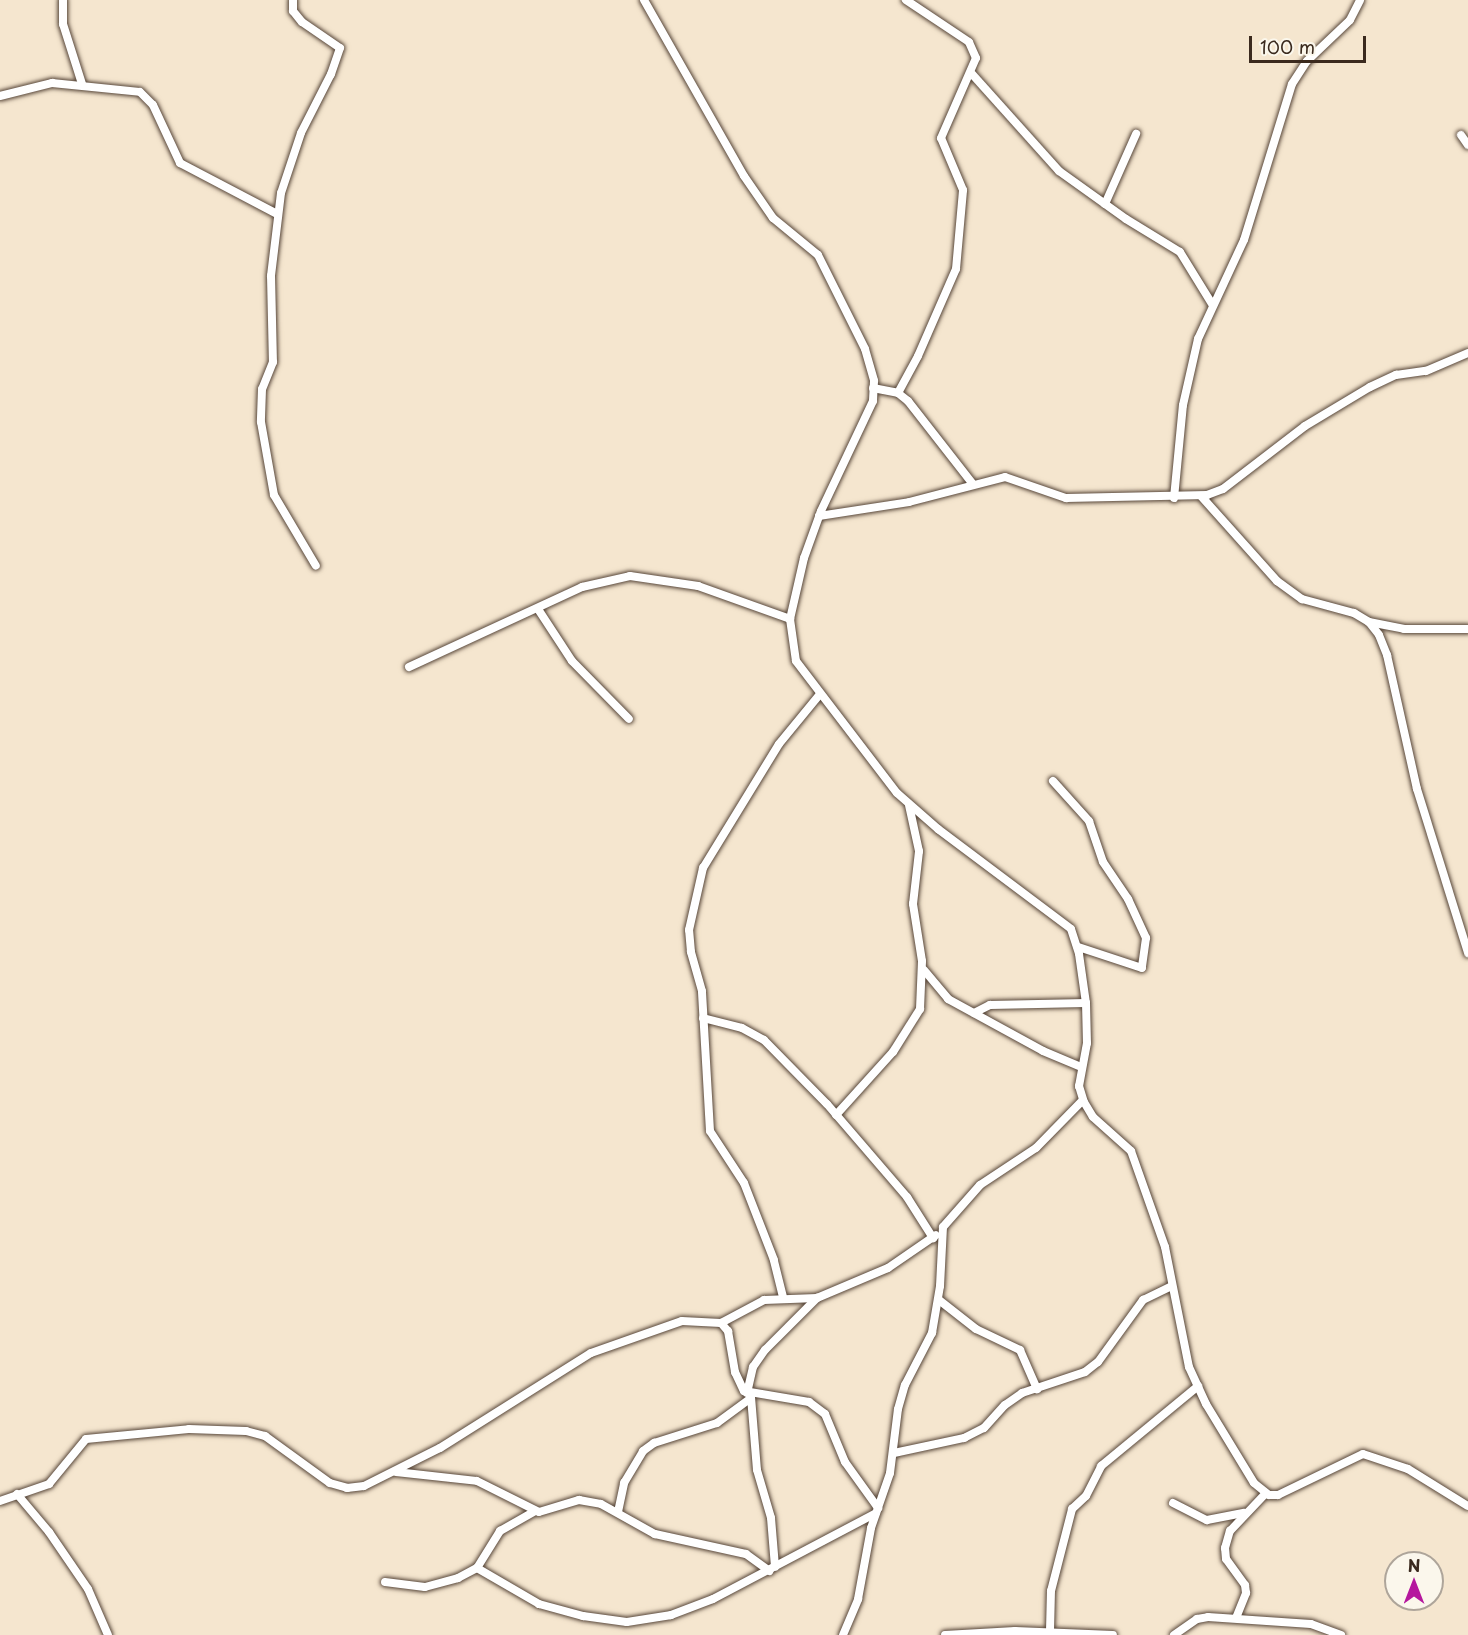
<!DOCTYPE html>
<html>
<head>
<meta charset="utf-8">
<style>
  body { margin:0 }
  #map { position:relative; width:1468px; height:1635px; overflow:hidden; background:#f5e6cf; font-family:"Playpen Sans",sans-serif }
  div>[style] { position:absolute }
  .roads { filter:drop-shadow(0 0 2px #574639) drop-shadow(0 0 2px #574639) }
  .minor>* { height:8px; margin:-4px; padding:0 4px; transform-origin:4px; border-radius:4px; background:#fff }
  span { translate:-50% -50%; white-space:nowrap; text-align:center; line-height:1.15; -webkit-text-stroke:6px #fbf7ec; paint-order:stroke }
  .north { position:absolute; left:1384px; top:1551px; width:60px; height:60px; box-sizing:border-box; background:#fbf7ec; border:2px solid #aea59a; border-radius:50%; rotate:0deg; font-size:16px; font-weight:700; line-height:24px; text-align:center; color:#3b2a1e }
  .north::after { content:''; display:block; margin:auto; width:21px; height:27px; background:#b5179e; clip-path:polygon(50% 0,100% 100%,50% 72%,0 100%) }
  .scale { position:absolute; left:1249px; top:36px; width:117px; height:27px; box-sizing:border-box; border:3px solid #3b2a1e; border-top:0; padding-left:8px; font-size:18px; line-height:21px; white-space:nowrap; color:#3b2a1e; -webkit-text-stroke:4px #fbf7ec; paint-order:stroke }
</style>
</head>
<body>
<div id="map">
  <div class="roads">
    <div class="minor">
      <i style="left:63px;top:0;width:24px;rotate:90deg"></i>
      <i style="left:63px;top:24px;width:63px;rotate:72.4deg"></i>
      <i style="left:293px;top:0;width:11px;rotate:90deg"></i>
      <i style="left:293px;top:11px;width:14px;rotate:51deg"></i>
      <i style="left:302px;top:22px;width:46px;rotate:34.4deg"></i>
      <i style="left:340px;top:48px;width:28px;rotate:109deg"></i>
      <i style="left:331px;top:74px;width:66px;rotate:117deg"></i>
      <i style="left:301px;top:133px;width:63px;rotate:108.4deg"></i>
      <i style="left:281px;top:193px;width:84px;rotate:96.9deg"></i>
      <i style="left:271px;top:276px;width:86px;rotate:88.7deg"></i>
      <i style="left:273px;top:362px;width:29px;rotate:112deg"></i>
      <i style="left:262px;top:389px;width:33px;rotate:92deg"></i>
      <i style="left:261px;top:422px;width:74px;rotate:79.9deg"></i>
      <i style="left:274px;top:495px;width:82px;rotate:59.4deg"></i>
      <i style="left:644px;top:0;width:202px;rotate:60.4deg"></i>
      <i style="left:744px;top:176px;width:51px;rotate:55.4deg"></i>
      <i style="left:773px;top:218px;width:58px;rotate:39.4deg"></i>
      <i style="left:818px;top:255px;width:105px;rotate:63.4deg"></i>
      <i style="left:865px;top:349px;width:33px;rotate:74deg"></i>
      <i style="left:874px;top:381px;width:20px;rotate:93deg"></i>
      <i style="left:873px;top:401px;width:122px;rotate:115.3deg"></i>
      <i style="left:821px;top:511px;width:50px;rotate:109.9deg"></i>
      <i style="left:804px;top:558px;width:63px;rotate:102.9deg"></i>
      <i style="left:790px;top:619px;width:42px;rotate:81.9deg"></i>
      <i style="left:796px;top:661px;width:166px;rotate:52.6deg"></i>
      <i style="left:897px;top:793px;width:55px;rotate:41.3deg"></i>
      <i style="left:938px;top:829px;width:166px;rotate:36.9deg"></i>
      <i style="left:1071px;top:929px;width:26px;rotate:72deg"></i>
      <i style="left:1079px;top:954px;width:49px;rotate:81.9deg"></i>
      <i style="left:1086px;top:1003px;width:40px;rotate:88.6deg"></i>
      <i style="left:1087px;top:1043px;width:44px;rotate:100.5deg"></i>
      <i style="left:1079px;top:1086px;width:17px;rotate:73deg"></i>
      <i style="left:1084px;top:1102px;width:17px;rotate:59deg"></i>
      <i style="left:1093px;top:1117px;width:51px;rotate:41.8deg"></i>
      <i style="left:1131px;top:1151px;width:102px;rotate:70.5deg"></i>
      <i style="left:1165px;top:1247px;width:122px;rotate:78.7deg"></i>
      <i style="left:1189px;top:1367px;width:41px;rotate:65.3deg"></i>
      <i style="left:1206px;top:1404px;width:92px;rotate:58.7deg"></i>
      <i style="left:1254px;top:1483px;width:19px;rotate:39deg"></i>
      <i style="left:1269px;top:1495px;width:9px"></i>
      <i style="left:1278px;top:1495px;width:94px;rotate:-25.8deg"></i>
      <i style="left:1363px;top:1454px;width:47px;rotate:18.4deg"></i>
      <i style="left:1408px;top:1469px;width:70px;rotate:31.7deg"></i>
      <i style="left:972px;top:74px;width:130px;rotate:48.1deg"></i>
      <i style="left:1059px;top:171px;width:82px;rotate:35.6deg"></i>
      <i style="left:1126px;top:219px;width:63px;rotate:31.4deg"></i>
      <i style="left:1180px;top:252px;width:61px;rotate:58.4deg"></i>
      <i style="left:0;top:96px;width:54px;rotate:-14deg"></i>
      <i style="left:52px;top:83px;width:88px;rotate:5.8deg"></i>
      <i style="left:140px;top:92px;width:18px;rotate:45deg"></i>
      <i style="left:153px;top:105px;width:64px;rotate:65deg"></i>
      <i style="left:180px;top:163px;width:110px;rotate:27.7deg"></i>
      <i style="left:1461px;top:135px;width:12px;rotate:55deg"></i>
      <i style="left:1105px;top:204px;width:77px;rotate:-66.1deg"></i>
      <i style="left:873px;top:388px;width:25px;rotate:11deg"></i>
      <i style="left:898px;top:393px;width:13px;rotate:39deg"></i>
      <i style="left:908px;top:401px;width:104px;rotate:52deg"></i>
      <i style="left:898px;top:393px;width:42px;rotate:-61.6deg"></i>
      <i style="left:918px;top:356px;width:95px;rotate:-66.4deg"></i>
      <i style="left:956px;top:269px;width:79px;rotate:-84.9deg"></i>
      <i style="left:963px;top:190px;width:56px;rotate:-112.9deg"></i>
      <i style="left:941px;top:138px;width:87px;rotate:-66.4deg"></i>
      <i style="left:976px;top:58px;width:17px;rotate:-114deg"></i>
      <i style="left:969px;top:42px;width:76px;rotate:-146.3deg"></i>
      <i style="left:1201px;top:496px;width:114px;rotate:48.2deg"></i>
      <i style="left:1277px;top:581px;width:31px;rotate:36deg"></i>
      <i style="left:1302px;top:599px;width:54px;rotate:15.1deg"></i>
      <i style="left:1354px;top:613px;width:17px;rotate:31deg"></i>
      <i style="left:1369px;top:622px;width:16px;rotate:52deg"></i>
      <i style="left:1379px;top:635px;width:22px;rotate:68deg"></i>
      <i style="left:1387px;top:655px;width:137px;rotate:77.4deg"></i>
      <i style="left:1417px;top:789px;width:172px;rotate:72.7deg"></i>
      <i style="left:1174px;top:498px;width:93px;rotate:-84.5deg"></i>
      <i style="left:1183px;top:405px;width:68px;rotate:-77.2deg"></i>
      <i style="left:1198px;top:339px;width:109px;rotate:-65.1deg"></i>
      <i style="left:1244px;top:240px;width:163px;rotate:-72.9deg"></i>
      <i style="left:1292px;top:84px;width:27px;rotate:-57deg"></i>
      <i style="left:1307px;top:61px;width:59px;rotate:-43.6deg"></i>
      <i style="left:1350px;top:20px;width:22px;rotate:-63deg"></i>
      <i style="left:819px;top:516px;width:91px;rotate:-8.8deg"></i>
      <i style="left:909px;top:502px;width:99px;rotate:-14.6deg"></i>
      <i style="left:1005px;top:477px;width:65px;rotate:19deg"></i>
      <i style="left:1066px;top:498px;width:141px;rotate:-1.2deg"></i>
      <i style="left:1207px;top:495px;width:17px;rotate:-21deg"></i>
      <i style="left:1223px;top:489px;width:103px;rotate:-37.5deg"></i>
      <i style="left:1305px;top:426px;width:76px;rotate:-31deg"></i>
      <i style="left:1370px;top:387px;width:29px;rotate:-25deg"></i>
      <i style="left:1396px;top:375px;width:30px;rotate:-8deg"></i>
      <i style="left:1426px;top:371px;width:46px;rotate:-23.2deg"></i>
      <i style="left:538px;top:609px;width:62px;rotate:56.8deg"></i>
      <i style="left:572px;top:661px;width:81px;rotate:45.5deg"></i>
      <i style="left:1369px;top:622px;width:36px;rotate:11deg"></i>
      <i style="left:1404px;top:629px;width:64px"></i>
      <i style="left:409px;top:667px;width:191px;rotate:-24.8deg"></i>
      <i style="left:582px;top:587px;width:49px;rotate:-12.9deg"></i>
      <i style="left:630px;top:576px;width:69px;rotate:8.4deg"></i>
      <i style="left:698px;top:586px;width:98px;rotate:19.7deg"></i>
      <i style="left:1053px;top:781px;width:54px;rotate:48deg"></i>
      <i style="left:1089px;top:821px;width:43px;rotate:71.1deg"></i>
      <i style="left:1103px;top:862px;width:45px;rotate:56deg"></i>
      <i style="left:1128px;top:899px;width:43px;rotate:65.2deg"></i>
      <i style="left:1146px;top:938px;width:30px;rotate:98deg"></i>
      <i style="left:1142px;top:968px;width:67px;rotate:-161.8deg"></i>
      <i style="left:924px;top:970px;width:38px;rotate:50deg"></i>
      <i style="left:948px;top:999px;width:108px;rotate:28.7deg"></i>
      <i style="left:1043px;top:1051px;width:41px;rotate:22.8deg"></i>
      <i style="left:974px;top:1013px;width:18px;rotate:-27deg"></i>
      <i style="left:990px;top:1005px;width:96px;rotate:-1.2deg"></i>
      <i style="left:703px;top:1018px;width:40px;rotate:14.4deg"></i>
      <i style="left:742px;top:1028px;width:25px;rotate:29deg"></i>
      <i style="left:764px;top:1040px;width:90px;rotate:45.5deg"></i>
      <i style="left:827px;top:1104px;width:123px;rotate:49.3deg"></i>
      <i style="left:907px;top:1197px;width:49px;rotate:57.6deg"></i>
      <i style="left:836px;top:1115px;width:85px;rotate:-47.9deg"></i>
      <i style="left:893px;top:1052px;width:51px;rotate:-57.9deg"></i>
      <i style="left:920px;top:1009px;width:48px;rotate:-87.6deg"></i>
      <i style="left:922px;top:961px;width:58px;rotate:-99deg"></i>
      <i style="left:913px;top:904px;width:53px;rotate:-83.5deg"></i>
      <i style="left:919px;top:851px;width:47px;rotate:-102.3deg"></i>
      <i style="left:783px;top:1297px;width:38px;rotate:-104deg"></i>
      <i style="left:774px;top:1260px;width:83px;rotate:-111.3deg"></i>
      <i style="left:744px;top:1183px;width:62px;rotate:-123.2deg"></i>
      <i style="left:710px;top:1131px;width:140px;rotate:-93.3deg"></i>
      <i style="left:702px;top:991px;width:41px;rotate:-105.8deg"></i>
      <i style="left:691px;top:952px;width:22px;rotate:-95deg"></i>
      <i style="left:689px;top:930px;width:64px;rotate:-77.3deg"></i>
      <i style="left:703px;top:868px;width:145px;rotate:-58.5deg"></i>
      <i style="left:779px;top:744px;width:65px;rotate:-50.6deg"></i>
      <i style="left:939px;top:1300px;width:47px;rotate:38.1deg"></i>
      <i style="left:976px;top:1329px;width:49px;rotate:25.5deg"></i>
      <i style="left:1020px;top:1350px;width:43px;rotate:66.4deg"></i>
      <i style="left:721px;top:1323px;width:11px;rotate:49deg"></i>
      <i style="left:728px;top:1331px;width:42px;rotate:80.3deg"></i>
      <i style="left:735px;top:1372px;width:21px;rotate:65deg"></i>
      <i style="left:744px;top:1391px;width:66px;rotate:9.6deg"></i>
      <i style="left:809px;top:1402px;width:20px;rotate:37deg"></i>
      <i style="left:825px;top:1414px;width:52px;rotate:67.4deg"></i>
      <i style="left:845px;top:1462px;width:57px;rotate:54.3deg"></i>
      <i style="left:747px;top:1393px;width:27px;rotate:-77deg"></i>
      <i style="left:753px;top:1367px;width:21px;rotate:-55deg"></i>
      <i style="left:765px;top:1350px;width:74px;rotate:-45deg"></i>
      <i style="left:817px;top:1298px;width:77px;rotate:-22.9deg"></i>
      <i style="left:888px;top:1268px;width:58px;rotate:-34.5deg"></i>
      <i style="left:751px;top:1397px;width:73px;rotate:85.3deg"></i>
      <i style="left:757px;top:1470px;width:50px;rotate:73.7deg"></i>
      <i style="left:771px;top:1518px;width:49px;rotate:85.3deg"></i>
      <i style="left:894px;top:1453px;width:72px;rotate:-12.1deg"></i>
      <i style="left:964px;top:1438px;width:22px;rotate:-27deg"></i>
      <i style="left:984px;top:1428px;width:31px;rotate:-48deg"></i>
      <i style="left:1005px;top:1405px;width:21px;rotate:-35deg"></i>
      <i style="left:1022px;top:1393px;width:66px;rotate:-18.4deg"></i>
      <i style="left:1085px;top:1372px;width:16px;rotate:-38deg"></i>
      <i style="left:1098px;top:1362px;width:77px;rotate:-54deg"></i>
      <i style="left:1143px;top:1300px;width:32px;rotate:-26deg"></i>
      <i style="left:396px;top:1472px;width:81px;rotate:6.3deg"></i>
      <i style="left:477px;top:1481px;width:69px;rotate:26.6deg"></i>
      <i style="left:539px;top:1512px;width:42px;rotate:-16.7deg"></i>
      <i style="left:579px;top:1500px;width:22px;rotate:10deg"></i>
      <i style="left:601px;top:1504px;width:62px;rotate:29.1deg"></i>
      <i style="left:655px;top:1534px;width:93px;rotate:12.4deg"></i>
      <i style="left:746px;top:1554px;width:29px;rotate:36deg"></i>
      <i style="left:17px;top:1494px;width:50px;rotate:49.9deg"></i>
      <i style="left:49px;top:1532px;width:69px;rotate:55.6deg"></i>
      <i style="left:88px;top:1589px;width:50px;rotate:66.5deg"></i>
      <i style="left:0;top:1501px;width:52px;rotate:-19.1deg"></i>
      <i style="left:49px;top:1484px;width:58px;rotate:-50.6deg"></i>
      <i style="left:86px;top:1439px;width:103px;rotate:-5.5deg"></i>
      <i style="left:189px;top:1429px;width:57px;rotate:2deg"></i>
      <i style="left:246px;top:1431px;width:20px;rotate:15deg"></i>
      <i style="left:265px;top:1436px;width:80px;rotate:35.9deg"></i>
      <i style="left:330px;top:1483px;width:18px;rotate:16deg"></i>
      <i style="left:347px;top:1488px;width:17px;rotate:-7deg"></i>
      <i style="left:364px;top:1486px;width:85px;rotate:-26.6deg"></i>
      <i style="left:440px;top:1448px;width:178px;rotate:-32.2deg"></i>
      <i style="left:591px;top:1353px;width:96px;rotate:-19.4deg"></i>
      <i style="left:682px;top:1321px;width:39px;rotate:3deg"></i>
      <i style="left:721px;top:1323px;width:49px;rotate:-28.1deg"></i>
      <i style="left:764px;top:1300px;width:53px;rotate:-2.2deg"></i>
      <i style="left:1173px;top:1503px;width:38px;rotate:27deg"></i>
      <i style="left:1207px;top:1520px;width:38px;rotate:-11deg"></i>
      <i style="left:618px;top:1512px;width:30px;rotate:-78deg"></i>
      <i style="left:624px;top:1483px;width:37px;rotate:-59deg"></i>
      <i style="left:643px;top:1451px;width:14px;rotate:-36deg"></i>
      <i style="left:654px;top:1443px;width:66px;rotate:-17.6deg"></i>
      <i style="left:717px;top:1423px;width:42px;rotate:-36.3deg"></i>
      <i style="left:477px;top:1568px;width:72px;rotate:30.1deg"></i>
      <i style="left:539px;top:1604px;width:46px;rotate:15.3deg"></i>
      <i style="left:583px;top:1616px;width:44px;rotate:7.8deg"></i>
      <i style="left:627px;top:1622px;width:45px;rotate:-9deg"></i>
      <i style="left:671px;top:1615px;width:45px;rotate:-20.9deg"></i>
      <i style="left:713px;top:1599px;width:184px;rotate:-27.8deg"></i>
      <i style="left:385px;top:1582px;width:40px;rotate:7.1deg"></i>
      <i style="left:425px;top:1587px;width:34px;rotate:-15deg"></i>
      <i style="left:458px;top:1578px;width:21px;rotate:-28deg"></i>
      <i style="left:477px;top:1568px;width:44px;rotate:-58.1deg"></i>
      <i style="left:500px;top:1531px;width:40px;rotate:-29.7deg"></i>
      <i style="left:1236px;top:1618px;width:27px;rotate:-68deg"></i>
      <i style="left:1246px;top:1593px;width:8px;rotate:-97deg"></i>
      <i style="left:1245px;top:1585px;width:32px;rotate:-126deg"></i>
      <i style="left:1226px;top:1559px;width:11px;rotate:-95deg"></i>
      <i style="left:1225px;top:1548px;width:18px;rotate:-74deg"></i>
      <i style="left:1230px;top:1531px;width:52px;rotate:-46.5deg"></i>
      <i style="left:1050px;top:1631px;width:40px;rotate:-88.6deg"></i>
      <i style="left:1051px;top:1591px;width:85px;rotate:-75.6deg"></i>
      <i style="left:1072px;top:1509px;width:19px;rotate:-43deg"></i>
      <i style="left:1086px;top:1496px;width:34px;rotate:-63deg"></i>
      <i style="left:1101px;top:1466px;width:126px;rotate:-39.5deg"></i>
      <i style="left:843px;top:1635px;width:39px;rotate:-67deg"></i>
      <i style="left:858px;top:1599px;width:72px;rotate:-79.6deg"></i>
      <i style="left:871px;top:1528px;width:58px;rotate:-70.9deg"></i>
      <i style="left:890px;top:1473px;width:64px;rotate:-82.9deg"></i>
      <i style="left:898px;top:1409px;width:25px;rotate:-74deg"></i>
      <i style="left:905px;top:1385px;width:59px;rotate:-62.6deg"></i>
      <i style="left:932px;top:1333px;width:48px;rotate:-80.3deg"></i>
      <i style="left:940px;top:1286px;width:59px;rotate:-87.1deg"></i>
      <i style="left:943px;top:1227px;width:56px;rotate:-48.6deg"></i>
      <i style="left:980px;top:1185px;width:67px;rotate:-33.5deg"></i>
      <i style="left:1036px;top:1148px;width:67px;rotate:-45.6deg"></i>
      <i style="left:945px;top:1635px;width:70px;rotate:-3.3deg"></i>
      <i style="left:1015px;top:1631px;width:98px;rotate:2.3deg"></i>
      <i style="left:1174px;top:1635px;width:28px;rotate:-35deg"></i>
      <i style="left:1197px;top:1619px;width:11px;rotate:-10deg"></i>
      <i style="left:1208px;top:1617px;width:103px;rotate:3.9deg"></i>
      <i style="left:1311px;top:1624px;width:32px;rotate:20deg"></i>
    </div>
  </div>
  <div class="north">N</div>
  <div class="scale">100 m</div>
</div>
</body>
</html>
